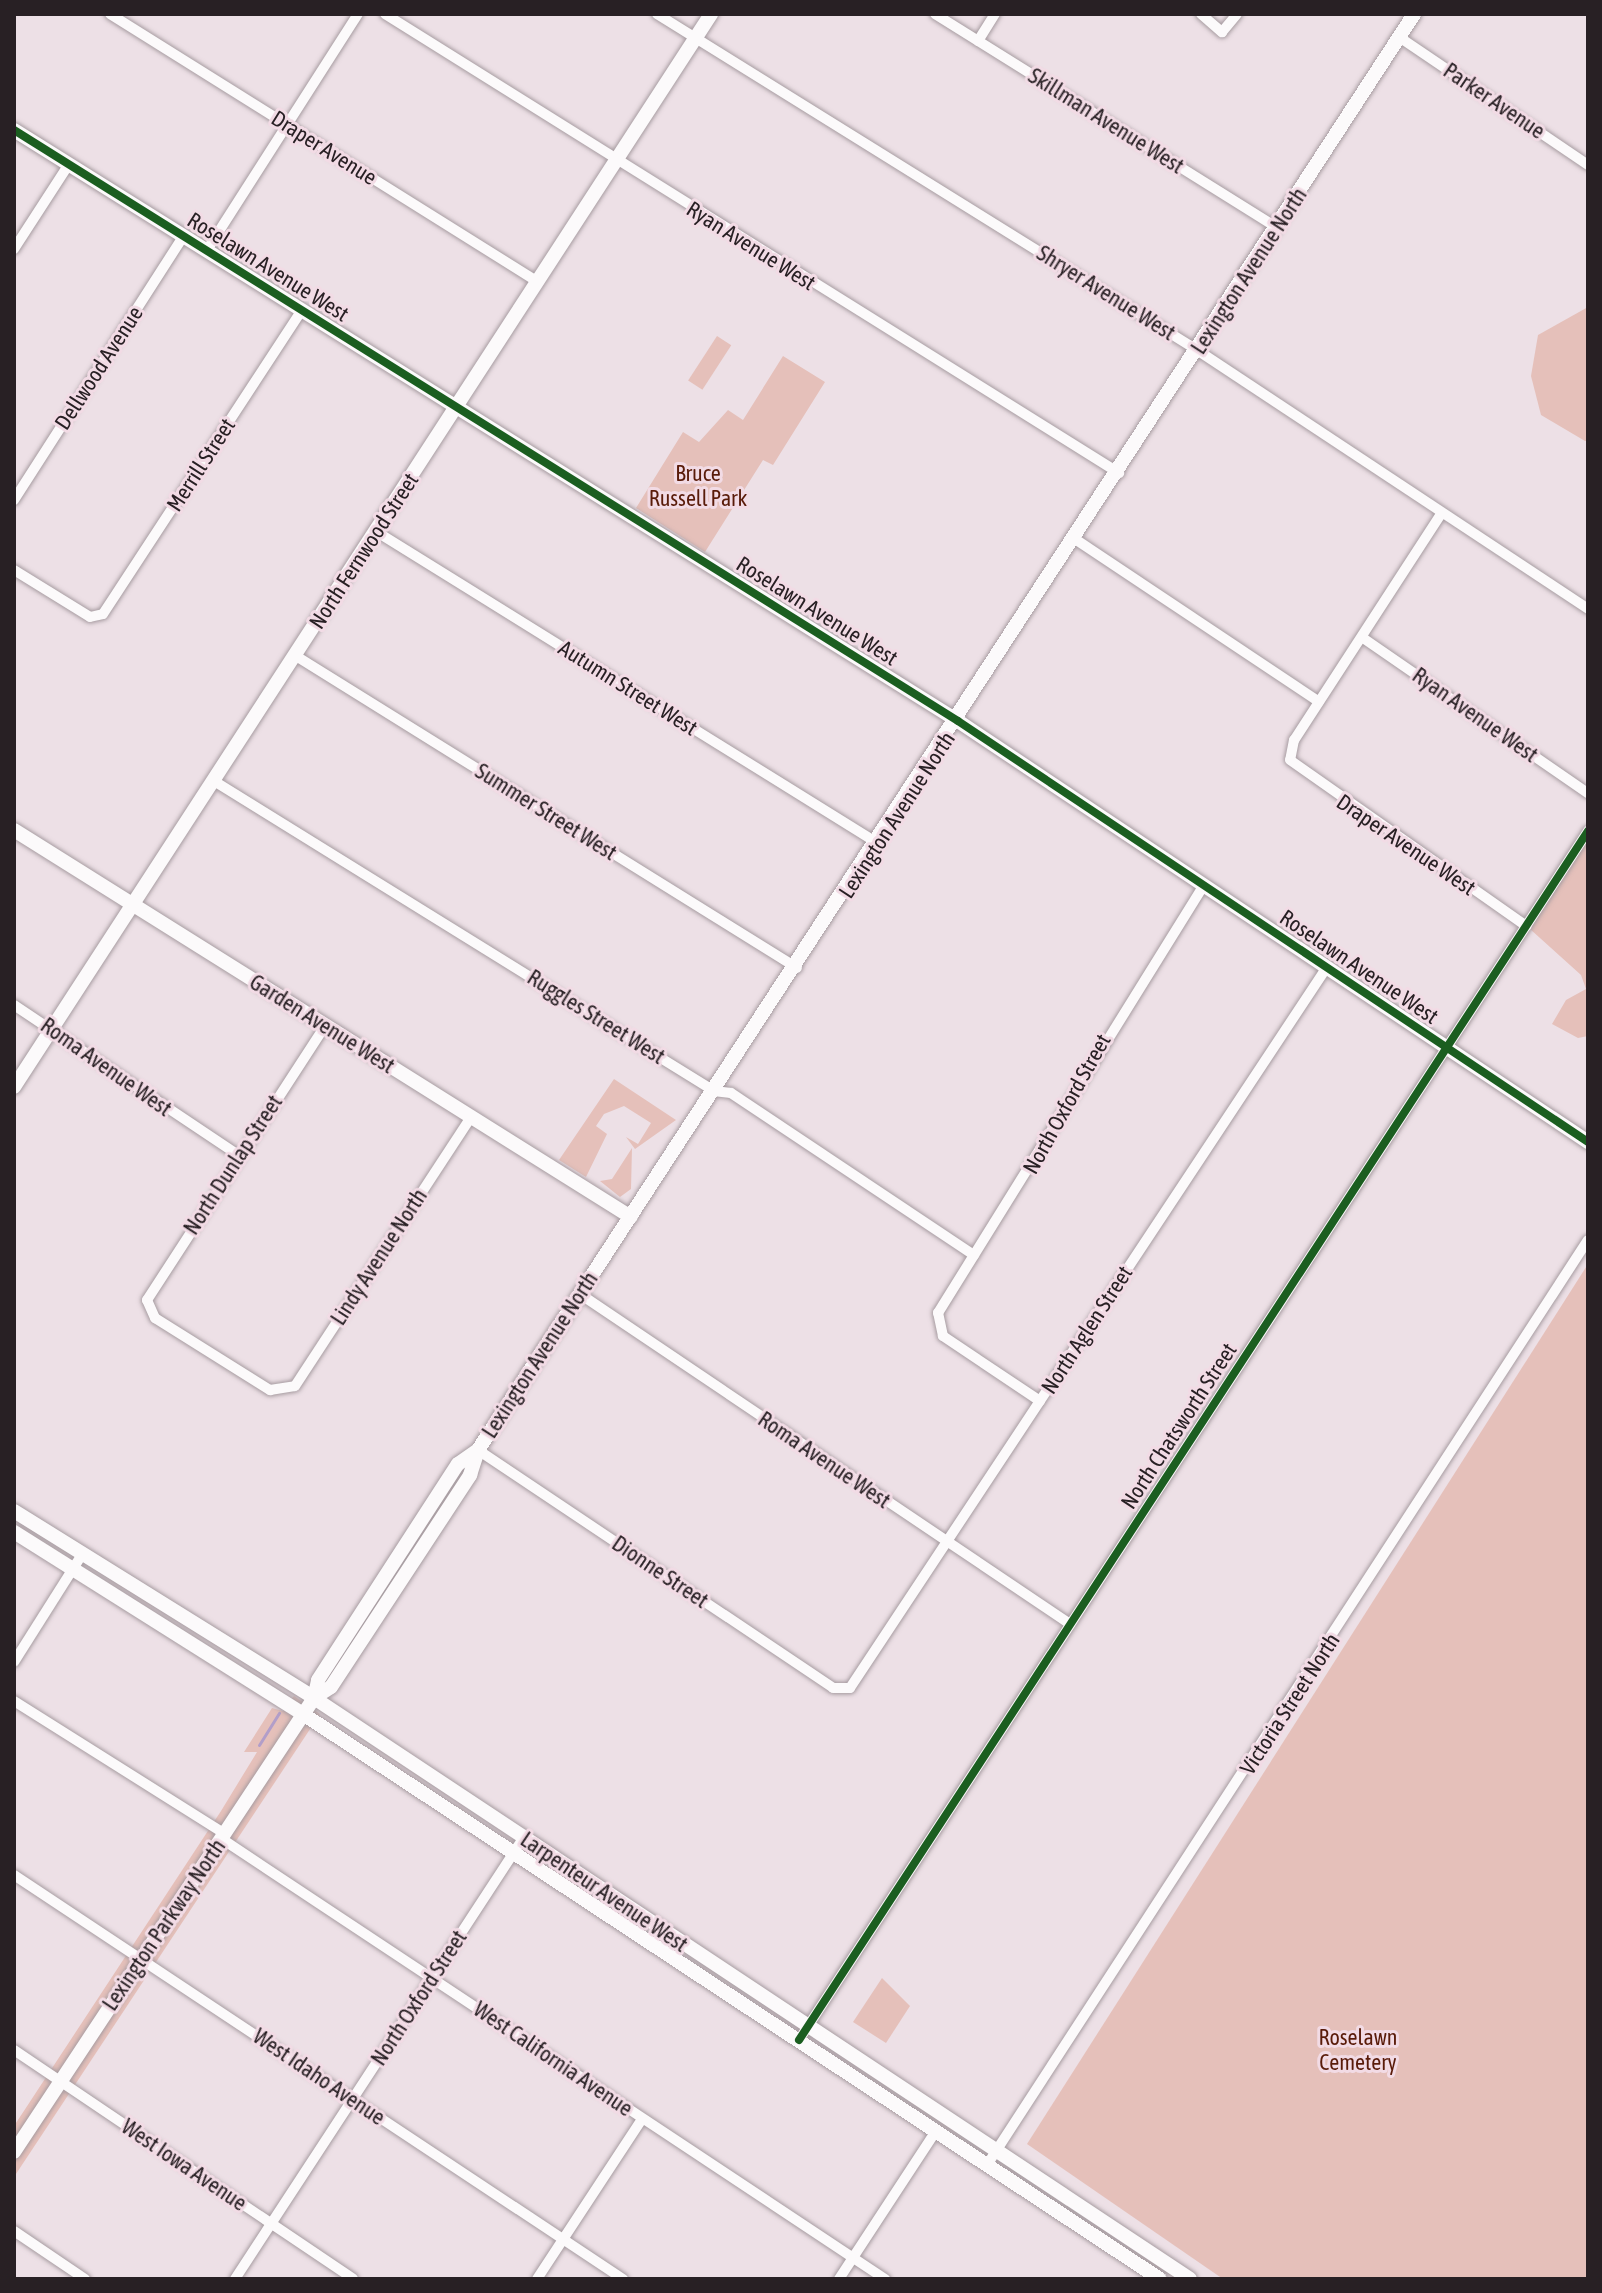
<!DOCTYPE html>
<html>
<head>
<meta charset="utf-8">
<style>
  body { margin:0 }
  #map { position:relative; width:1602px; height:2293px; overflow:hidden; background:#ede0e6; font-family:"Asap Condensed",sans-serif }
  div>[style] { position:absolute }
  .green>* { inset:0; background:#e5c0ba; transform-origin:0 0 }
  .stream>* { height:3px; margin:-1.5px; padding:0 1.5px; transform-origin:1.5px; border-radius:1.5px; background:#b29ec9 }
  .roads { filter:drop-shadow(0 0 2px #a79ca1) drop-shadow(0 0 2px #a79ca1) }
  .street>* { height:10px; margin:-5px; padding:0 5px; transform-origin:5px; border-radius:5px; background:#fcfafb }
  .secondary>* { height:14px; margin:-7px; padding:0 7px; transform-origin:7px; border-radius:7px; background:#fcfafb }
  .cycleway>* { height:8px; margin:-4px; padding:0 4px; transform-origin:4px; border-radius:4px; background:#1b5e20 }
  span { translate:-50% -50%; white-space:nowrap; text-align:center; line-height:1.15; -webkit-text-stroke:6px #f2dbe5; paint-order:stroke }
  .street-label { font-size:22px; color:#282024 }
  .park-label { font-size:22px; color:#591b09 }
  .frame { position:absolute; inset:0; border:16px solid #282024; pointer-events:none }
</style>
</head>
<body>
<div id="map">
  <div class="green">
    <i style="clip-path:polygon(1588px 307px,1588px 441px,1585px 441px,1541px 415px,1531px 376px,1538px 335px)"></i>
    <i style="left:717px;top:336px;width:17px;height:53px;rotate:33deg"></i>
    <i style="clip-path:polygon(783px 356px,825px 382px,773px 465px,763px 460px,705px 552px,636px 508px,683px 432px,699px 442px,728px 410px,743px 420px)"></i>
    <i style="clip-path:polygon(1588px 839px,1588px 1036px,1578px 1038px,1552px 1024px,1566px 1000px,1586px 989px,1581px 975px,1530px 929px)"></i>
    <i style="clip-path:polygon(614px 1079px,676px 1120px,635px 1149px,626px 1137px,638px 1144px,651px 1123px,624px 1106px,604px 1114px,596px 1126px,607px 1134px,586px 1177px,559px 1160px)"></i>
    <i style="clip-path:polygon(632px 1148px,631px 1189px,620px 1197px,600px 1181px,612px 1179px)"></i>
    <i style="clip-path:polygon(1588px 1264px,1588px 2279px,1223px 2279px,1027px 2144px)"></i>
    <i style="clip-path:polygon(294px 1696px,320px 1714px,14px 2177px,14px 2126px,221px 1811px,257px 1752px,244px 1752px,272px 1708px,283px 1711px)"></i>
    <i style="clip-path:polygon(882px 1978px,910px 2006px,886px 2043px,853px 2022px)"></i>
  </div>
  <div class="stream">
    <i style="left:259px;top:1745px;width:38px;rotate:-58deg"></i>
  </div>
  <div class="roads">
    <div class="street">
      <i style="left:110px;top:14px;width:505px;rotate:32.05deg"></i>
      <i style="left:385px;top:14px;width:866px;rotate:32.02deg"></i>
      <i style="left:657px;top:14px;width:636px;rotate:31.89deg"></i>
      <i style="left:1197px;top:350px;width:469px;rotate:33.5deg"></i>
      <i style="left:935px;top:14px;width:404px;rotate:32deg"></i>
      <i style="left:1201px;top:14px;width:28px;rotate:41deg"></i>
      <i style="left:1222px;top:32px;width:23px;rotate:-50deg"></i>
      <i style="left:1399px;top:37px;width:228px;rotate:34.1deg"></i>
      <i style="left:978px;top:41px;width:32px;rotate:-58deg"></i>
      <i style="left:14px;top:249px;width:101px;rotate:-57.1deg"></i>
      <i style="left:207px;top:250px;width:280px;rotate:-57.4deg"></i>
      <i style="left:14px;top:500px;width:315px;rotate:-57.3deg"></i>
      <i style="left:1441px;top:514px;width:270px;rotate:123deg"></i>
      <i style="left:1294px;top:740px;width:20px;rotate:101deg"></i>
      <i style="left:1290px;top:760px;width:289px;rotate:35.1deg"></i>
      <i style="left:377px;top:532px;width:591px;rotate:31.86deg"></i>
      <i style="left:1075px;top:539px;width:293px;rotate:33.7deg"></i>
      <i style="left:14px;top:570px;width:89px;rotate:31.7deg"></i>
      <i style="left:90px;top:617px;width:13px;rotate:-13deg"></i>
      <i style="left:103px;top:614px;width:363px;rotate:-56.8deg"></i>
      <i style="left:1363px;top:638px;width:273px;rotate:34.6deg"></i>
      <i style="left:296px;top:656px;width:590px;rotate:31.91deg"></i>
      <i style="left:214px;top:781px;width:588px;rotate:31.8deg"></i>
      <i style="left:714px;top:1091px;width:17px;rotate:7deg"></i>
      <i style="left:731px;top:1093px;width:292px;rotate:33.7deg"></i>
      <i style="left:14px;top:1005px;width:270px;rotate:33.8deg"></i>
      <i style="left:325px;top:1026px;width:327px;rotate:123deg"></i>
      <i style="left:147px;top:1300px;width:20px;rotate:66deg"></i>
      <i style="left:155px;top:1318px;width:136px;rotate:32.1deg"></i>
      <i style="left:270px;top:1390px;width:25px;rotate:-9deg"></i>
      <i style="left:295px;top:1386px;width:321px;rotate:-56.8deg"></i>
      <i style="left:580px;top:1294px;width:591px;rotate:33.96deg"></i>
      <i style="left:1040px;top:1401px;width:117px;rotate:-146.2deg"></i>
      <i style="left:943px;top:1336px;width:24px;rotate:-102deg"></i>
      <i style="left:938px;top:1313px;width:504px;rotate:-58.14deg"></i>
      <i style="left:478px;top:1450px;width:427px;rotate:33.8deg"></i>
      <i style="left:833px;top:1688px;width:17px"></i>
      <i style="left:850px;top:1688px;width:865px;rotate:-56.51deg"></i>
      <i style="left:14px;top:1662px;width:129px;rotate:-57.7deg"></i>
      <i style="left:14px;top:1701px;width:249px;rotate:32.2deg"></i>
      <i style="left:222px;top:1839px;width:796px;rotate:33.57deg"></i>
      <i style="left:14px;top:1875px;width:731px;rotate:33.56deg"></i>
      <i style="left:799px;top:2040px;width:1444px;rotate:-56.87deg"></i>
      <i style="left:14px;top:2050px;width:409px;rotate:34deg"></i>
      <i style="left:987px;top:2165px;width:1103px;rotate:-56.99deg"></i>
      <i style="left:14px;top:2231px;width:86px;rotate:34.1deg"></i>
      <i style="left:235px;top:2279px;width:528px;rotate:-56.82deg"></i>
      <i style="left:537px;top:2279px;width:191px;rotate:-56.7deg"></i>
      <i style="left:839px;top:2279px;width:177px;rotate:-56.8deg"></i>
    </div>
    <div class="secondary">
      <i style="left:14px;top:130px;width:1114px;rotate:32.05deg"></i>
      <i style="left:958px;top:721px;width:758px;rotate:33.75deg"></i>
      <i style="left:14px;top:830px;width:728px;rotate:32.1deg"></i>
      <i style="left:14px;top:1087px;width:1280px;rotate:-56.99deg"></i>
      <i style="left:14px;top:1511px;width:354px;rotate:31.9deg"></i>
      <i style="left:314px;top:1698px;width:1051px;rotate:33.55deg"></i>
      <i style="left:14px;top:1532px;width:342px;rotate:32.2deg"></i>
      <i style="left:303px;top:1714px;width:1026px;rotate:33.4deg"></i>
      <i style="left:314px;top:1698px;width:20px;rotate:-33deg"></i>
      <i style="left:331px;top:1687px;width:254px;rotate:-56.7deg"></i>
      <i style="left:470px;top:1475px;width:26px;rotate:-72deg"></i>
      <i style="left:478px;top:1450px;width:1714px;rotate:-56.9deg"></i>
      <i style="left:14px;top:2152px;width:544px;rotate:-56.54deg"></i>
      <i style="left:314px;top:1698px;width:18px;rotate:-77deg"></i>
      <i style="left:318px;top:1680px;width:257px;rotate:-57.1deg"></i>
      <i style="left:458px;top:1464px;width:24px;rotate:-35deg"></i>
    </div>
  </div>
  <div class="cycleway">
    <i style="left:14px;top:130px;width:1114px;rotate:32.05deg"></i>
    <i style="left:958px;top:721px;width:758px;rotate:33.75deg"></i>
    <i style="left:799px;top:2040px;width:1444px;rotate:-56.87deg"></i>
  </div>
  <div class="street-label">
    <span style="left:1494px;top:101px;rotate:34deg">Parker Avenue</span>
    <span style="left:1106px;top:121px;rotate:32deg">Skillman Avenue West</span>
    <span style="left:324px;top:148px;rotate:32deg">Draper Avenue</span>
    <span style="left:751px;top:246px;rotate:32deg">Ryan Avenue West</span>
    <span style="left:268px;top:267px;rotate:32deg">Roselawn Avenue West</span>
    <span style="left:1249px;top:271px;rotate:-57deg">Lexington Avenue North</span>
    <span style="left:1106px;top:293px;rotate:32deg">Shryer Avenue West</span>
    <span style="left:99px;top:368px;rotate:-57deg">Dellwood Avenue</span>
    <span style="left:201px;top:465px;rotate:-57deg">Merrill Street</span>
    <span style="left:364px;top:551px;rotate:-57deg">North Fernwood Street</span>
    <span style="left:817px;top:611px;rotate:32deg">Roselawn Avenue West</span>
    <span style="left:628px;top:688px;rotate:32deg">Autumn Street West</span>
    <span style="left:1475px;top:715px;rotate:35deg">Ryan Avenue West</span>
    <span style="left:546px;top:812px;rotate:32deg">Summer Street West</span>
    <span style="left:897px;top:815px;rotate:-57deg">Lexington Avenue North</span>
    <span style="left:1406px;top:845px;rotate:34deg">Draper Avenue West</span>
    <span style="left:1359px;top:967px;rotate:34deg">Roselawn Avenue West</span>
    <span style="left:596px;top:1017px;rotate:32deg">Ruggles Street West</span>
    <span style="left:322px;top:1024px;rotate:32deg">Garden Avenue West</span>
    <span style="left:106px;top:1067px;rotate:35deg">Roma Avenue West</span>
    <span style="left:1067px;top:1104px;rotate:-61deg">North Oxford Street</span>
    <span style="left:233px;top:1165px;rotate:-57deg">North Dunlap Street</span>
    <span style="left:379px;top:1257px;rotate:-57deg">Lindy Avenue North</span>
    <span style="left:1087px;top:1330px;rotate:-57deg">North Aglen Street</span>
    <span style="left:540px;top:1355px;rotate:-57deg">Lexington Avenue North</span>
    <span style="left:1179px;top:1426px;rotate:-57deg">North Chatsworth Street</span>
    <span style="left:824px;top:1460px;rotate:34deg">Roma Avenue West</span>
    <span style="left:660px;top:1572px;rotate:34deg">Dionne Street</span>
    <span style="left:1290px;top:1704px;rotate:-57deg">Victoria Street North</span>
    <span style="left:604px;top:1892px;rotate:34deg">Larpenteur Avenue West</span>
    <span style="left:164px;top:1925px;rotate:-56deg">Lexington Parkway North</span>
    <span style="left:419px;top:1998px;rotate:-57deg">North Oxford Street</span>
    <span style="left:553px;top:2059px;rotate:34deg">West California Avenue</span>
    <span style="left:319px;top:2077px;rotate:34deg">West Idaho Avenue</span>
    <span style="left:184px;top:2165px;rotate:34deg">West Iowa Avenue</span>
  </div>
  <div class="park-label">
    <span style="left:698px;top:486px">Bruce<br>Russell Park</span>
    <span style="left:1358px;top:2050px">Roselawn<br>Cemetery</span>
  </div>
  <div class="frame"></div>
</div>
</body>
</html>
